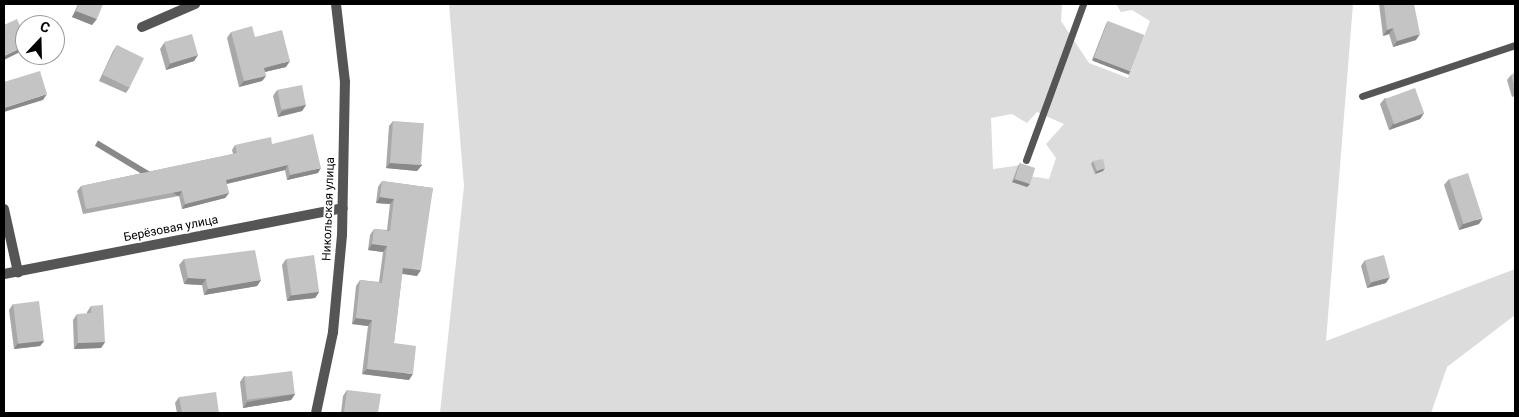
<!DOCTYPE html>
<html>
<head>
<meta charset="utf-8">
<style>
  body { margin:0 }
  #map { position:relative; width:1519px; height:417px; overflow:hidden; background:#fff; font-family:Roboto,sans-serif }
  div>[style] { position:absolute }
  .green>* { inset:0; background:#dcdcdc }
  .lane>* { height:7px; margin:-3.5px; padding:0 3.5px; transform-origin:3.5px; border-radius:3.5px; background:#555 }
  .street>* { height:10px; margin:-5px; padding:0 5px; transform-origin:5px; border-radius:5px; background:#555 }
  .wall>* { inset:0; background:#a9a9a9 }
  .shaded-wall>* { inset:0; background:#898989; transform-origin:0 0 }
  .building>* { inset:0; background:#c4c4c4; transform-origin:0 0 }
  span { translate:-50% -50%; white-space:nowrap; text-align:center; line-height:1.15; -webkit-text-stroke:4px #fff; paint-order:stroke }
  .street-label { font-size:12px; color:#000 }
  .frame { position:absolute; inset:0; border:5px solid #000; pointer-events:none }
  .north { position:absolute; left:15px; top:15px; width:50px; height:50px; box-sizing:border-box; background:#fff; border:1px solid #999; border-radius:50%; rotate:21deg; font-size:14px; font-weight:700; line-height:20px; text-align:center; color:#000 }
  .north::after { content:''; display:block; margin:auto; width:18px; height:22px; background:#000; clip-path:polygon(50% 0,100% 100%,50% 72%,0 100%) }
</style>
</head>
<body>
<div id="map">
  <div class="green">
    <i style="clip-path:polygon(evenodd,449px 4px,1062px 4px,1061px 21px,1089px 63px,1128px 78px,1150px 21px,1132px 10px,1121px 12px,1116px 4px,1353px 4px,1326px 341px,1515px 269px,1515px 315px,1447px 367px,1431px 413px,440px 413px,464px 186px,449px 4px,1037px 112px,1064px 124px,1046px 144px,1056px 158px,1049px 179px,1028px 176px,1021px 165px,993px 169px,991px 118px,1012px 114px,1027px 123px,1037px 112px)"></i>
  </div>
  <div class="lane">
    <i style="left:1362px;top:96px;width:161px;rotate:-18.4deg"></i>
    <i style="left:1026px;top:160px;width:166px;rotate:-69.9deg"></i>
  </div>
  <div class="street">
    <i style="left:142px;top:27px;width:58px;rotate:-23.5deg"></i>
    <i style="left:4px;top:209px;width:65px;rotate:77.5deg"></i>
    <i style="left:4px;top:274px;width:345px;rotate:-11deg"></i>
    <i style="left:316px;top:413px;width:83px;rotate:-78.1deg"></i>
    <i style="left:333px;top:332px;width:97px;rotate:-84.7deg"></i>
    <i style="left:342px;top:235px;width:153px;rotate:-88.9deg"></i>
    <i style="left:345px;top:82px;width:79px;rotate:-96.6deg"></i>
  </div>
  <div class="wall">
    <i style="clip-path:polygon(78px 4px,103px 4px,92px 25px,72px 17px)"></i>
    <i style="clip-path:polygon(1379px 4px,1414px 4px,1416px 40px,1393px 47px,1389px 34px,1383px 36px)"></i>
    <i style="clip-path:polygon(1108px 21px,1128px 74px,1092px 60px,1106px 24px)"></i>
    <i style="clip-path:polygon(231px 32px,255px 37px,286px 67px,265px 72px,266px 76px,262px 81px,239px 87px,227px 38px)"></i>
    <i style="clip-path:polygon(164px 43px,198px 55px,194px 61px,166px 70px,160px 49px)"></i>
    <i style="clip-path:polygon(117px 45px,130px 87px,126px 93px,99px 81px,113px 51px)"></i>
    <i style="clip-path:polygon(1515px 73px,1515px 96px,1512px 97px,1507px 80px,1511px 75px)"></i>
    <i style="clip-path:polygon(277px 90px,306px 105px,302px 111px,278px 117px,273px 96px)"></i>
    <i style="clip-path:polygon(1385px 98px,1424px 113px,1420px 119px,1389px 130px,1380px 104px)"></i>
    <i style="clip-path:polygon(393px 121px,422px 165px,417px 171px,386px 168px,389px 126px)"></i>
    <i style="clip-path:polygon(272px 144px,318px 173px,287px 180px,285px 170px,226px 184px,229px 193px,225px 198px,182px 209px,179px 196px,83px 214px,77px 191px,81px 186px,233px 154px,232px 150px,235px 145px)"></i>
    <i style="clip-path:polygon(1093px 161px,1103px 171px,1095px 174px,1091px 164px)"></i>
    <i style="clip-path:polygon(1020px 163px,1030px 184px,1027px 187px,1012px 182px,1018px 166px)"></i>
    <i style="clip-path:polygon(1449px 179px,1479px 224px,1459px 230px,1444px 185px)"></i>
    <i style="clip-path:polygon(382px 181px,433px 188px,417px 276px,402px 274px,394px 343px,409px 380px,362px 374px,368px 326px,352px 324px,356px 286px,360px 280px,379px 282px,383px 252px,368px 250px,370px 235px,374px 229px,387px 230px,390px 204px,376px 203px,378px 187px)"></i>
    <i style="clip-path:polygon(184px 259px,261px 280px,257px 286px,204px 295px,202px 285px,184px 284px,179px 265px)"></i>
    <i style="clip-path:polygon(286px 259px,319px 292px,315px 298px,287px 301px,282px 265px)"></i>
    <i style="clip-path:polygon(1365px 260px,1386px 283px,1367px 288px,1361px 266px)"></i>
    <i style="clip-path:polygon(13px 304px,44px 341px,40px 346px,14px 349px,9px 310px)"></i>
    <i style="clip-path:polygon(91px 306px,105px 342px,101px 348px,74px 349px,73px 320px,77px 314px,87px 314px,87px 312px)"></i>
    <i style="clip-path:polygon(244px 376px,295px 394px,291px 400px,243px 408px,240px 382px)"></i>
    <i style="clip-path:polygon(347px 390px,378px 413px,341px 413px,343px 396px)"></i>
    <i style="clip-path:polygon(179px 397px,219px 413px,177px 413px,175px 403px)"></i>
  </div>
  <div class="shaded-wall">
    <i style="clip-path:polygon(76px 11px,97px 19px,92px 25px,72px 17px)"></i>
    <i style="clip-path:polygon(1393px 28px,1389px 34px,1383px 36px,1387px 30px)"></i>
    <i style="clip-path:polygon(1420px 34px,1416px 40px,1393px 47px,1397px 41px)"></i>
    <i style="clip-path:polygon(25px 46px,24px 50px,4px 60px,4px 56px)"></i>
    <i style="clip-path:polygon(198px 55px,194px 61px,166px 70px,170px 64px)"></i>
    <i style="left:1094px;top:57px;width:39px;height:4px;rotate:21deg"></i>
    <i style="clip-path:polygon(290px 61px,286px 67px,260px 73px,264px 68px)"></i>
    <i style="clip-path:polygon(266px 76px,262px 81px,239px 87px,244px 81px)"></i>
    <i style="clip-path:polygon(47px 94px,43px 100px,4px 112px,4px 108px)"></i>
    <i style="clip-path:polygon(306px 105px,302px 111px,278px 117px,282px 111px)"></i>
    <i style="clip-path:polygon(1424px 113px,1420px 119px,1389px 130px,1393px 124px)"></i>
    <i style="clip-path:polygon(390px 163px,422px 165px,417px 171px,386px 168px)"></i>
    <i style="clip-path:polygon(288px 165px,285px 170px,222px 185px,226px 180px)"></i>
    <i style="clip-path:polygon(321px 168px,318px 173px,287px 180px,290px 175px)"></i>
    <i style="clip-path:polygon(1105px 168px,1103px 171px,1095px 174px,1097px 171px)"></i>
    <i style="clip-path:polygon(1015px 179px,1030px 184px,1027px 187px,1012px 182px)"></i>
    <i style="left:182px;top:191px;width:6px;height:98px;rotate:121deg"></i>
    <i style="clip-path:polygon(229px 193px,225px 198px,182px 209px,185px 204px)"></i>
    <i style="clip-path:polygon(380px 197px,394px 199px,390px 204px,376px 203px)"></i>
    <i style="clip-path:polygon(1483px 218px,1479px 224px,1459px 230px,1463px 224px)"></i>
    <i style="clip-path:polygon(372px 244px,387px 246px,383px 252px,368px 250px)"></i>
    <i style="clip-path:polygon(403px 268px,421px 270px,417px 276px,399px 273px)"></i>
    <i style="clip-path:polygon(1390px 277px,1386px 283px,1367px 288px,1372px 282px)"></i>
    <i style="clip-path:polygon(188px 278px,206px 279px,202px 285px,184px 284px)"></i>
    <i style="clip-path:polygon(261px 280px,257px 286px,204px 295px,208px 289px)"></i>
    <i style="clip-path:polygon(319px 292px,315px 298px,287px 301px,291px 295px)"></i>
    <i style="clip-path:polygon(356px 318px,372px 320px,368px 326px,352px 324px)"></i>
    <i style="clip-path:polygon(44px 341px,40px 346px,14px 349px,18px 343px)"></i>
    <i style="clip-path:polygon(105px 342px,101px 348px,74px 349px,78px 343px)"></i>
    <i style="clip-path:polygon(367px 369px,413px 374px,409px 380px,362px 374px)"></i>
    <i style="clip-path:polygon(295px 394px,291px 400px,243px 408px,247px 402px)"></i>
  </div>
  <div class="building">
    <i style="clip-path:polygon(79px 4px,103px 4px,97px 19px,76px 11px)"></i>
    <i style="clip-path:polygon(1384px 4px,1414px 4px,1420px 34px,1397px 41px,1393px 28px,1387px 30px)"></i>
    <i style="clip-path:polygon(17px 19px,25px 37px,25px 46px,4px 56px,4px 25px)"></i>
    <i style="left:1108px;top:21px;width:39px;height:39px;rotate:21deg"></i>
    <i style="clip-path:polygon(252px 26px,255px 37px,282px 30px,290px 61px,264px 68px,266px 76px,244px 81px,231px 32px)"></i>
    <i style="left:192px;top:34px;width:22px;height:29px;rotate:74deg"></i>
    <i style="left:117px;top:45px;width:30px;height:33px;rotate:26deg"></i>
    <i style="clip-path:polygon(40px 71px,47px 94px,4px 108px,4px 82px)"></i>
    <i style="clip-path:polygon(1515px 73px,1515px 88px,1511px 75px)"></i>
    <i style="left:302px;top:85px;width:20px;height:25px;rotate:79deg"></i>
    <i style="left:1415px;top:88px;width:27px;height:32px;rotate:70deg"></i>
    <i style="left:393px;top:121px;width:31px;height:42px;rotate:4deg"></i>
    <i style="clip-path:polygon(313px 134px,321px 168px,290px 175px,288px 165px,226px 180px,229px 193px,185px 204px,182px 191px,86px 209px,81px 186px,237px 153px,235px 145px,271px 137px,272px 144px)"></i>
    <i style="clip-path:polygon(1103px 159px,1105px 168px,1097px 171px,1093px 161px)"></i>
    <i style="left:1020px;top:163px;width:16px;height:17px;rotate:18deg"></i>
    <i style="left:1468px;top:173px;width:47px;height:20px;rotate:72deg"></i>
    <i style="clip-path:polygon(382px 181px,433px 188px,421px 270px,403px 268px,394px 343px,416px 346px,413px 374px,367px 369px,372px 320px,356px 318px,360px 280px,382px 283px,387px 246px,372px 244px,374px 229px,390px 231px,394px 199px,380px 197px)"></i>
    <i style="clip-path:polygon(255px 250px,261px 280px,208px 289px,206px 279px,188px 278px,184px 259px)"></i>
    <i style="left:314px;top:255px;width:37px;height:28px;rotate:82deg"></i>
    <i style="left:1384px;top:255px;width:23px;height:20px;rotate:75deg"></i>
    <i style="left:39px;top:301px;width:40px;height:26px;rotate:83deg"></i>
    <i style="clip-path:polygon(103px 305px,105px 342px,78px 343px,77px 314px,91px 313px,91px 306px)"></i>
    <i style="left:292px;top:371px;width:23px;height:48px;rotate:83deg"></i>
    <i style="clip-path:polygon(347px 390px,381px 394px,378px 413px,344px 413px)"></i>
    <i style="clip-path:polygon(216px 392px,219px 413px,182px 413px,179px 397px)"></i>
  </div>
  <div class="street-label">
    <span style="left:329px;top:209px;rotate:-88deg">Никольская улица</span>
    <span style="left:171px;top:229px;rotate:-11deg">Берёзовая улица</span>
  </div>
  <div class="frame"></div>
  <div class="north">С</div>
</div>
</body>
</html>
